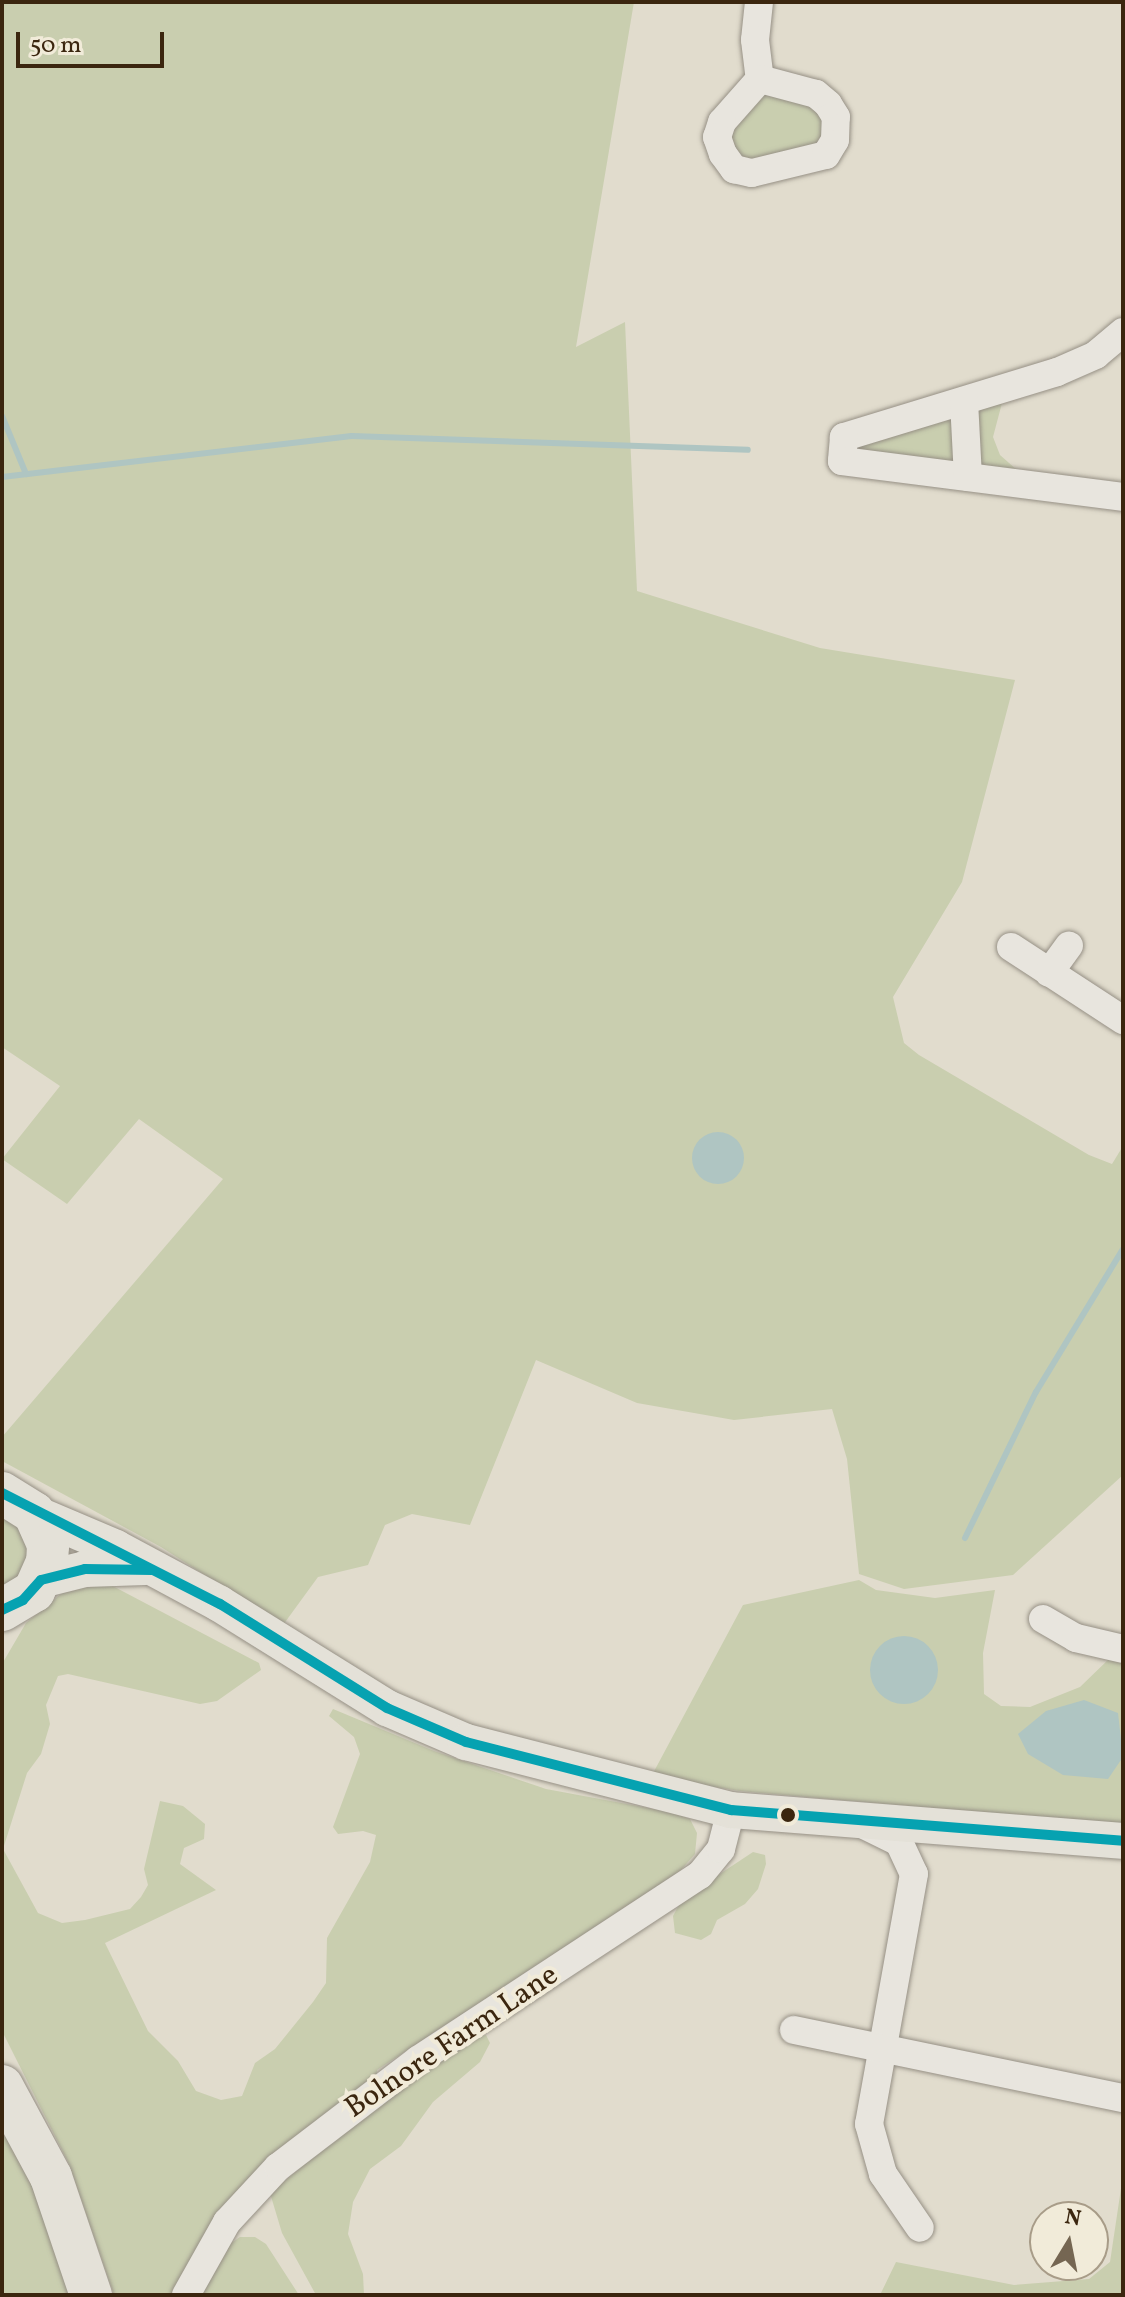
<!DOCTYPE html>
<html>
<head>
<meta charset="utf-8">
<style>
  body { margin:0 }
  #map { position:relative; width:1125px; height:2297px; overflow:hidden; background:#e1dccd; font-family:Vollkorn,serif }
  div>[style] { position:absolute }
  .green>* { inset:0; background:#c9ceaf }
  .water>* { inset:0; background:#afc5c2 }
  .round { border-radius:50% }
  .stream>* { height:6px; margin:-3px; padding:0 3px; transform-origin:3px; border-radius:3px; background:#afc5c2 }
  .roads { filter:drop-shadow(0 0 2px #969085) drop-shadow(0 0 2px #969085) }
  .minor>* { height:28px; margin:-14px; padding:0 14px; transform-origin:14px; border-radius:14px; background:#e8e5de }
  .major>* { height:36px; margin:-18px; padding:0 18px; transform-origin:18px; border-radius:18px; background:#e4e1d8 }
  .highway>* { height:42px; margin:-21px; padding:0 21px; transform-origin:21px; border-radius:21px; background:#e4e1d8 }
  .bus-1>* { height:10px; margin:-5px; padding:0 5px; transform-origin:5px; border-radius:5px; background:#06a2b1 }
  .dots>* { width:22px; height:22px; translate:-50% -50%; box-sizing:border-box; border:4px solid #f1ebd9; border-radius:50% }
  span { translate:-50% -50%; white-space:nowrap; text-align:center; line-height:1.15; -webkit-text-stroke:8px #f1ebd9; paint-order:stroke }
  .street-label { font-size:30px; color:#3b260f }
  .frame { position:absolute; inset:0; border:4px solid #3b260f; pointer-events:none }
  .north { position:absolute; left:1029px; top:2201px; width:80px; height:80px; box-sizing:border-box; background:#f1ebd9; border:2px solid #a89c88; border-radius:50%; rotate:10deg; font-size:22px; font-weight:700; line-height:32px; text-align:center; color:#3b260f }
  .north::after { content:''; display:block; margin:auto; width:28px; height:36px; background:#756652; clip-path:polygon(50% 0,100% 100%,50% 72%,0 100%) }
  .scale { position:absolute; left:16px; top:32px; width:148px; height:36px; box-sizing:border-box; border:4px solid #3b260f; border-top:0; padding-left:10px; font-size:24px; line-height:28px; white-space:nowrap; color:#3b260f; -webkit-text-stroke:6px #f1ebd9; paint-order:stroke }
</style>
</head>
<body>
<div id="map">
  <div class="green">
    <i style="clip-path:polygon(2px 2px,634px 2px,576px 347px,625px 322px,637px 591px,820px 648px,1015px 680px,962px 882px,893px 997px,904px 1043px,919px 1055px,1089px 1155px,1112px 1164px,1123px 1146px,1123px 1475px,1013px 1575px,904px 1589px,859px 1574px,847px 1459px,832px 1409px,734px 1420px,637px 1403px,536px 1360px,470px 1525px,412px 1514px,385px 1525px,368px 1565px,318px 1577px,283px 1625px,161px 1547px,2px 1461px,2px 1437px,223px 1179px,139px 1119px,67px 1204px,2px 1159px,60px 1086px,2px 1047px)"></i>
    <i style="clip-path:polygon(778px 92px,814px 103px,831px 122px,816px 151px,751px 164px,736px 159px,728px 125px,758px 95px)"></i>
    <i style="clip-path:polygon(1002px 403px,993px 437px,1000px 455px,1017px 470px,842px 461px,844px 437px)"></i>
    <i style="clip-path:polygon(2px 1514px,17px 1522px,29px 1542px,29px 1565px,2px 1594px)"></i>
    <i style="clip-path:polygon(859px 1580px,876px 1590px,935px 1598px,995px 1590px,983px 1653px,984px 1694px,1001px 1706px,1030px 1707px,1080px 1687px,1111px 1657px,1123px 1663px,1123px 1825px,740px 1791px,651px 1777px,743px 1605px)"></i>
    <i style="clip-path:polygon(107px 1583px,259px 1663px,261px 1670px,217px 1701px,200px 1704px,68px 1674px,58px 1676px,46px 1705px,50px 1724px,41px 1754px,27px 1773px,3px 1849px,38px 1913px,62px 1923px,85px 1920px,130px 1909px,141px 1897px,148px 1885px,144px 1869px,160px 1801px,183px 1806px,205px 1824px,204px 1839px,184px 1848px,180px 1864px,216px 1890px,105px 1943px,148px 2031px,178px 2061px,196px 2091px,221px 2100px,242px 2096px,255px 2063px,275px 2049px,313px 2002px,326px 1983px,327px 1938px,370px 1862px,376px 1835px,363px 1831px,338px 1834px,333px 1827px,360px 1754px,354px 1737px,329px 1716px,333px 1709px,434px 1751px,546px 1789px,670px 1812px,690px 1819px,697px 1833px,695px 1854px,680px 1871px,377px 2070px,377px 2076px,273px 2161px,224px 2248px,240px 2237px,255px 2237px,266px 2244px,299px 2295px,114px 2295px,69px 2164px,2px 2031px,2px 1664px,26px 1623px,62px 1593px)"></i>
    <i style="clip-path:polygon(753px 1852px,765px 1855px,766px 1864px,758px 1889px,745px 1904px,717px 1920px,711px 1934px,701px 1940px,675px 1933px,673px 1916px,682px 1899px)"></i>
    <i style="clip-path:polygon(486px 2035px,490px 2043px,480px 2062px,433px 2102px,401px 2146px,370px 2169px,353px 2202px,348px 2234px,363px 2274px,364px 2295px,316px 2295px,282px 2233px,270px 2193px,388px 2095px,468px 2038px)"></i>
    <i style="clip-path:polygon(2px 2129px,45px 2201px,73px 2295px,2px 2295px)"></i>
    <i style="clip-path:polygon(1123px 2175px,1123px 2295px,880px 2295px,896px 2262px,1014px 2285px,1089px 2279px,1110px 2262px)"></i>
  </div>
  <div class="water">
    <i class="round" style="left:692px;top:1132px;width:52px;height:52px"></i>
    <i class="round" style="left:870px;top:1636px;width:68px;height:68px"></i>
    <i style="clip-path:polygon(1084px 1700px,1118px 1713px,1123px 1757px,1108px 1779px,1063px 1775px,1028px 1754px,1018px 1734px,1046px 1711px)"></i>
  </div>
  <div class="stream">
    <i style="left:2px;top:416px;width:63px;rotate:67.5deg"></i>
    <i style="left:2px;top:477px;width:352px;rotate:-6.7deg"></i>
    <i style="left:352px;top:436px;width:396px;rotate:2deg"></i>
    <i style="left:965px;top:1538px;width:162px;rotate:-64.1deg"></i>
    <i style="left:1036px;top:1392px;width:167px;rotate:-58.7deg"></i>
  </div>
  <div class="roads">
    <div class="minor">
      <i style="left:759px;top:2px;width:38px;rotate:96deg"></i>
      <i style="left:755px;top:40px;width:39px;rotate:83deg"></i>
      <i style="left:760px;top:79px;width:57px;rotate:131.5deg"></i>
      <i style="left:722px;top:122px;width:16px;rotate:108deg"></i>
      <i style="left:717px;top:137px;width:18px;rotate:71deg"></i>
      <i style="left:723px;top:154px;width:19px;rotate:54deg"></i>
      <i style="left:734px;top:169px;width:18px;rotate:13deg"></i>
      <i style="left:752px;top:173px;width:76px;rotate:-13.7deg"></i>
      <i style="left:826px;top:155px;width:17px;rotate:-59deg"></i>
      <i style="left:835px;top:140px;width:23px;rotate:-88deg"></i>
      <i style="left:836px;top:117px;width:15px;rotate:-122deg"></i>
      <i style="left:828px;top:104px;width:16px;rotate:-140deg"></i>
      <i style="left:816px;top:94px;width:58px;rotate:-165deg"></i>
      <i style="left:1123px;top:332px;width:35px;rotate:140deg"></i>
      <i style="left:1096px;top:355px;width:43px;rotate:156.4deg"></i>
      <i style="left:1057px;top:372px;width:223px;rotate:163deg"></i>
      <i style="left:844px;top:437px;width:24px;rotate:95deg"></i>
      <i style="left:842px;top:461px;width:283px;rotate:7.3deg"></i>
      <i style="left:964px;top:401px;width:76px;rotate:87deg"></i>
      <i style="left:1011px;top:947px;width:134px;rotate:33.1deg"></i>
      <i style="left:1049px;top:973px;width:34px;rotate:-54deg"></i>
      <i style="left:1043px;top:1619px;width:38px;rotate:30deg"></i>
      <i style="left:1076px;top:1638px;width:48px;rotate:13.2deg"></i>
      <i style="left:864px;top:1825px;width:39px;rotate:26deg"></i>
      <i style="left:899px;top:1842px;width:35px;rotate:65deg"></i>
      <i style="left:914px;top:1874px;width:254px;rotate:100.2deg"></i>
      <i style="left:869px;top:2124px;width:52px;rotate:74.4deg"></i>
      <i style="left:883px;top:2174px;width:65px;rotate:55.6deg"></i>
      <i style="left:794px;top:2030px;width:336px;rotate:11.7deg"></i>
      <i style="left:186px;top:2295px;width:84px;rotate:-60.7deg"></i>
      <i style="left:227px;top:2222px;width:75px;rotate:-47.2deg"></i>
      <i style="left:278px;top:2167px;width:176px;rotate:-37.4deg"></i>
      <i style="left:418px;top:2060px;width:337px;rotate:-33.3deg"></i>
      <i style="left:700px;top:1875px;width:33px;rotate:-51deg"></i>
      <i style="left:721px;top:1849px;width:40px;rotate:-75.6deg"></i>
    </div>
    <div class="major">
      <i style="left:34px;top:1513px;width:89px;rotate:23.1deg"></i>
      <i style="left:116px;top:1548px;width:118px;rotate:28.3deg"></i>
      <i style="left:220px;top:1604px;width:197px;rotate:31.9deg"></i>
      <i style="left:387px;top:1708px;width:86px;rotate:23.3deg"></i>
      <i style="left:466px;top:1742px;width:274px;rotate:14.4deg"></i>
      <i style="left:731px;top:1810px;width:393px;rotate:4.5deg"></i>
      <i style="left:41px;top:1580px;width:45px;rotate:-14deg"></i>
      <i style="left:85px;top:1569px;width:60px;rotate:-1.9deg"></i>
    </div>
    <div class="highway">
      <i style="left:2px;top:1493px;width:38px;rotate:32deg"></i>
      <i style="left:34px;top:1513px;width:35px;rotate:66deg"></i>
      <i style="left:48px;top:1545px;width:17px;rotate:93deg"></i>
      <i style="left:47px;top:1562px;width:32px;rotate:114deg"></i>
      <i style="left:34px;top:1591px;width:37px;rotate:149deg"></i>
      <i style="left:2px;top:2086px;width:103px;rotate:61.7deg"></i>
      <i style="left:51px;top:2177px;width:125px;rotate:71.3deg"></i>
    </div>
  </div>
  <div class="bus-1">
    <i style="left:2px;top:1493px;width:245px;rotate:27deg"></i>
    <i style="left:220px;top:1604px;width:197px;rotate:31.9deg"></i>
    <i style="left:387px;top:1708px;width:86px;rotate:23.3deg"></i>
    <i style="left:466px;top:1742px;width:274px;rotate:14.4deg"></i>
    <i style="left:731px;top:1810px;width:393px;rotate:4.5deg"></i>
    <i style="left:2px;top:1610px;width:23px;rotate:-25deg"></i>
    <i style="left:23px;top:1600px;width:27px;rotate:-48deg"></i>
    <i style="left:41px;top:1580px;width:45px;rotate:-14deg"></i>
    <i style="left:85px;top:1569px;width:67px;rotate:0.9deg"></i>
  </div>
  <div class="dots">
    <i style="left:788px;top:1815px;background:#3b260f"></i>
  </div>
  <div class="street-label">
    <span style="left:452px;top:2042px;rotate:-34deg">Bolnore Farm Lane</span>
  </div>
  <div class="frame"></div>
  <div class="north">N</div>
  <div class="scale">50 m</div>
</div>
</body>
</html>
